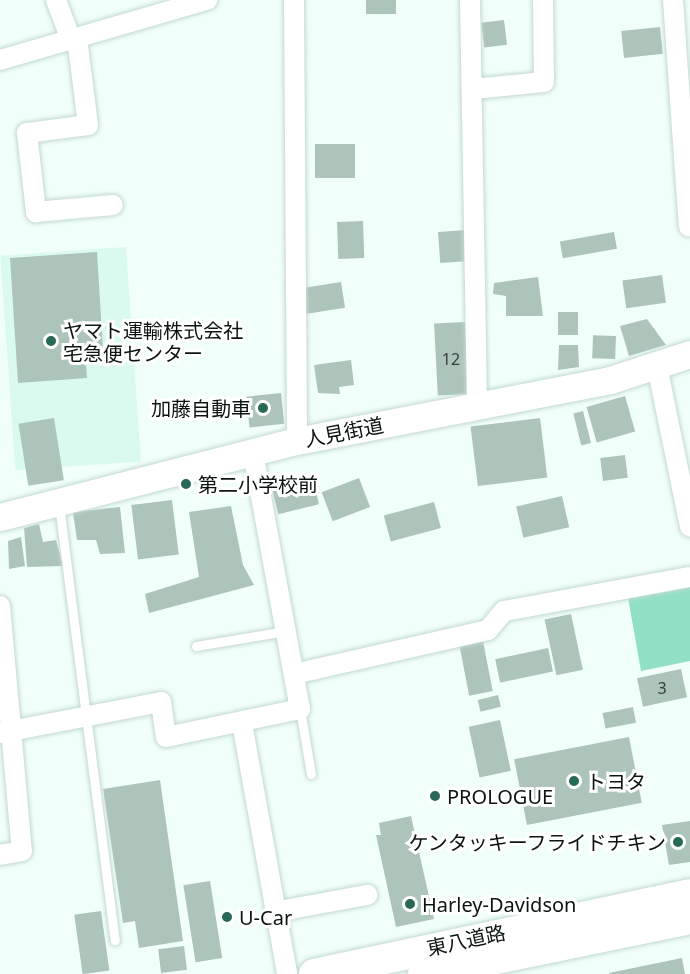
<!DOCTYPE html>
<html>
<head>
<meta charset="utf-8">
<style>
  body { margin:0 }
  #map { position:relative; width:690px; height:974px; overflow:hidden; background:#f1fffa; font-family:"Noto Sans","Noto Sans JP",sans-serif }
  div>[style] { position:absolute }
  .built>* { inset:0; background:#dafaef; transform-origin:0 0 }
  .green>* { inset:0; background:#91e0c6 }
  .building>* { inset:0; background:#adc4bb; transform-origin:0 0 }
  .roads { filter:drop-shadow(0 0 2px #c2d9d1) drop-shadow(0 0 2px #c2d9d1) }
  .service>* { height:9px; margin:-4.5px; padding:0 4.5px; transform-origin:4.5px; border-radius:4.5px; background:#fff }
  .minor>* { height:20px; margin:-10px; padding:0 10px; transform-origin:10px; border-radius:10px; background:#fff }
  .secondary>* { height:27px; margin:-13.5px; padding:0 13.5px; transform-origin:13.5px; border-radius:13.5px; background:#fff }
  .primary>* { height:30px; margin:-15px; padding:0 15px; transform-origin:15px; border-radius:15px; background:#fff }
  .dots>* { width:16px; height:16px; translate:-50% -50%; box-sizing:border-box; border:3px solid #fff; border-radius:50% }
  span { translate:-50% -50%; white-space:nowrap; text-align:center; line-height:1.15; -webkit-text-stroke:6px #fff; paint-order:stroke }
  .number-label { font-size:16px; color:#34403c }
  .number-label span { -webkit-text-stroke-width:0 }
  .poi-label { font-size:20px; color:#0c1411 }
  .left { translate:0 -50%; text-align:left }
  .right { translate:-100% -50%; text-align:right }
  .street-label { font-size:20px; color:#0c1411 }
</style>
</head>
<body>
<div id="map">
  <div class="built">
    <i style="left:126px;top:247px;width:215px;height:126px;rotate:86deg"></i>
  </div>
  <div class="green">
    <i style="clip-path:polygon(690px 584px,690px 661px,641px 671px,627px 592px)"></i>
  </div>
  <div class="building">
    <i style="left:366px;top:0;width:30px;height:14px"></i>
    <i style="left:504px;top:20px;width:25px;height:23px;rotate:83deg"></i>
    <i style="left:660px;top:27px;width:27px;height:39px;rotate:84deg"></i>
    <i style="left:355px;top:144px;width:34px;height:40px;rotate:90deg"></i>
    <i style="left:363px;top:221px;width:37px;height:26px;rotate:88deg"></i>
    <i style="left:467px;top:230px;width:31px;height:29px;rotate:86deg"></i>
    <i style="left:614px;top:232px;width:17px;height:55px;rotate:80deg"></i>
    <i style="clip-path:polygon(97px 252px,103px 350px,85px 351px,87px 378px,18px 383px,10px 258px)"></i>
    <i style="left:662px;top:275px;width:28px;height:40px;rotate:82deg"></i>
    <i style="clip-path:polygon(538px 277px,543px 316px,506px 316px,506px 296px,493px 294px,494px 283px)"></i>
    <i style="left:341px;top:282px;width:26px;height:40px;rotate:81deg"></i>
    <i style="left:558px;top:312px;width:20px;height:23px"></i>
    <i style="clip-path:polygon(647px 319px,666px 345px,629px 356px,620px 326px)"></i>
    <i style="left:465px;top:322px;width:72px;height:31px;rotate:87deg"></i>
    <i style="left:616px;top:336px;width:23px;height:23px;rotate:92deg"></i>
    <i style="clip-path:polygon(559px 345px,578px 345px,579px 367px,558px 370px)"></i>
    <i style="clip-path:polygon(351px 360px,354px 385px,339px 387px,340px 394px,318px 393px,314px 365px)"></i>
    <i style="left:281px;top:393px;width:31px;height:35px;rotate:84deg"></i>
    <i style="left:625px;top:396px;width:37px;height:40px;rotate:74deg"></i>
    <i style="left:583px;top:411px;width:33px;height:10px;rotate:76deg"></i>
    <i style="left:54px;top:418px;width:63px;height:36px;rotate:81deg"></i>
    <i style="left:540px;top:418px;width:60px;height:70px;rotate:83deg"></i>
    <i style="left:625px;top:455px;width:23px;height:25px;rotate:83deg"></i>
    <i style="left:312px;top:476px;width:29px;height:42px;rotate:76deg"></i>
    <i style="left:359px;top:478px;width:31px;height:40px;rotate:69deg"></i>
    <i style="left:562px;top:496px;width:32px;height:47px;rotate:77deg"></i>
    <i style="left:172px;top:500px;width:55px;height:41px;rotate:83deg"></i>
    <i style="left:434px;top:502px;width:27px;height:52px;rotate:75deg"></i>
    <i style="clip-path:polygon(231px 506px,243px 565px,254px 585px,149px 613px,145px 594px,199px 577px,189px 512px)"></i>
    <i style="clip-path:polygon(120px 507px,125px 553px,100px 554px,96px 540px,77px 540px,73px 512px)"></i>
    <i style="clip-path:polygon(39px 524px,43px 542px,56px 540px,63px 566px,27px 567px,24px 528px)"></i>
    <i style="clip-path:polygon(21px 537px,25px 566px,9px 569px,8px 541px)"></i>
    <i style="left:571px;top:614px;width:57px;height:27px;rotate:78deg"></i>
    <i style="left:483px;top:641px;width:51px;height:24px;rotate:79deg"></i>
    <i style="left:548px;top:648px;width:24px;height:54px;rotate:78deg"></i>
    <i style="left:681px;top:669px;width:29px;height:45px;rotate:78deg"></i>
    <i style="left:498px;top:695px;width:12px;height:21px;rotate:76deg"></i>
    <i style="left:633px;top:707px;width:16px;height:31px;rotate:79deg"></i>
    <i style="left:500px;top:720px;width:52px;height:32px;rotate:78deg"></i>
    <i style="left:629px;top:737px;width:67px;height:117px;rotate:79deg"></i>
    <i style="clip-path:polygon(160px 780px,183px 941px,139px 948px,135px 921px,123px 923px,103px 789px)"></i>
    <i style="clip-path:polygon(411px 816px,434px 919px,396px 927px,376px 835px,381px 835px,379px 823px)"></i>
    <i style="clip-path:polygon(690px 821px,690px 862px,669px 865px,662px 825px)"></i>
    <i style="left:210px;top:881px;width:78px;height:27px;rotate:81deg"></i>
    <i style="left:101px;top:911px;width:60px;height:27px;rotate:82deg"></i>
    <i style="left:184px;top:946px;width:24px;height:26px;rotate:83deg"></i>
    <i style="clip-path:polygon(682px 958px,685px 974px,609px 974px,609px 973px)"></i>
  </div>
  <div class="roads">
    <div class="service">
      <i style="left:59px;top:505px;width:439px;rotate:82.7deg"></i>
      <i style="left:196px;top:646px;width:91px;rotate:-9.5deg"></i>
      <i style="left:300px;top:709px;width:66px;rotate:80.4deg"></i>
    </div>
    <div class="minor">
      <i style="left:56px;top:0;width:43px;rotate:69.4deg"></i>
      <i style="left:294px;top:0;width:441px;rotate:89.6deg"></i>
      <i style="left:470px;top:0;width:406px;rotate:89deg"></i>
      <i style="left:673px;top:0;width:227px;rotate:86deg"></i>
      <i style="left:77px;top:38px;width:88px;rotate:82.8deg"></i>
      <i style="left:88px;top:125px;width:62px;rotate:172.5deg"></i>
      <i style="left:27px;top:133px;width:80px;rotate:83.5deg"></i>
      <i style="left:36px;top:212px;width:77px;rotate:-5.2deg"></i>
      <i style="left:0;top:60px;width:216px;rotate:-16.2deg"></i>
      <i style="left:473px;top:89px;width:71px;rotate:-5.6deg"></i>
      <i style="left:544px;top:82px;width:82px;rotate:-90.7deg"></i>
      <i style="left:657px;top:366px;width:164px;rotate:78.4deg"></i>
      <i style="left:0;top:606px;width:246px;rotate:84.9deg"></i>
      <i style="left:22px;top:851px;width:22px;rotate:170deg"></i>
      <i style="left:294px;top:674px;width:199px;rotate:-12.8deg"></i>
      <i style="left:488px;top:630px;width:25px;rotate:-50deg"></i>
      <i style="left:504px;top:611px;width:189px;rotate:-10.4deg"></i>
      <i style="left:242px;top:723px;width:255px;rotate:79.8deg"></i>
      <i style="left:0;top:733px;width:164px;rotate:-10.9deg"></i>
      <i style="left:161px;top:702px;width:35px;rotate:82deg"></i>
      <i style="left:166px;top:737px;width:137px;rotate:-11.8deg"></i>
      <i style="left:300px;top:709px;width:261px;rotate:-100.4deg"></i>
      <i style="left:274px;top:912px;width:95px;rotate:-10.4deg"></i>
    </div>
    <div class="secondary">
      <i style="left:0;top:517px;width:307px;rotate:-14.4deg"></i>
      <i style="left:297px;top:441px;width:319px;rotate:-11deg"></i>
      <i style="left:610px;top:380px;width:84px;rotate:-18deg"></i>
    </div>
    <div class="primary">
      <i style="left:314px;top:974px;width:384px;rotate:-12deg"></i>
      <i style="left:423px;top:974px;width:273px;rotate:-11.6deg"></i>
    </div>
  </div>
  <div class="dots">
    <i style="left:51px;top:341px;background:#286856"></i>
    <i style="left:263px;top:408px;background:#286856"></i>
    <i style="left:186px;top:484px;background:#286856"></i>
    <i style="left:574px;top:781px;background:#286856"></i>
    <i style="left:435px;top:796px;background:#286856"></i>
    <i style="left:678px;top:842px;background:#286856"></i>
    <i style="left:410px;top:904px;background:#286856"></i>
    <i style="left:227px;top:917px;background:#286856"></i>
  </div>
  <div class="number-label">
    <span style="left:451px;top:359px">12</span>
    <span style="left:662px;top:688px">3</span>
  </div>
  <div class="poi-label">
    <span class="left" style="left:63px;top:342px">ヤマト運輸株式会社<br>宅急便センター</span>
    <span class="right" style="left:251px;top:408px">加藤自動車</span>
    <span class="left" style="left:198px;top:484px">第二小学校前</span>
    <span class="left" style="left:586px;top:781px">トヨタ</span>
    <span class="left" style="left:447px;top:796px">PROLOGUE</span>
    <span class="right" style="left:666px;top:842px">ケンタッキーフライドチキン</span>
    <span class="left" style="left:422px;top:904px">Harley-Davidson</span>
    <span class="left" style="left:239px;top:917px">U-Car</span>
  </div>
  <div class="street-label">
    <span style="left:344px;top:432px;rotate:-11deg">人見街道</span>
    <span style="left:466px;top:940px;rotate:-12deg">東八道路</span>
  </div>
</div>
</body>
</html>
